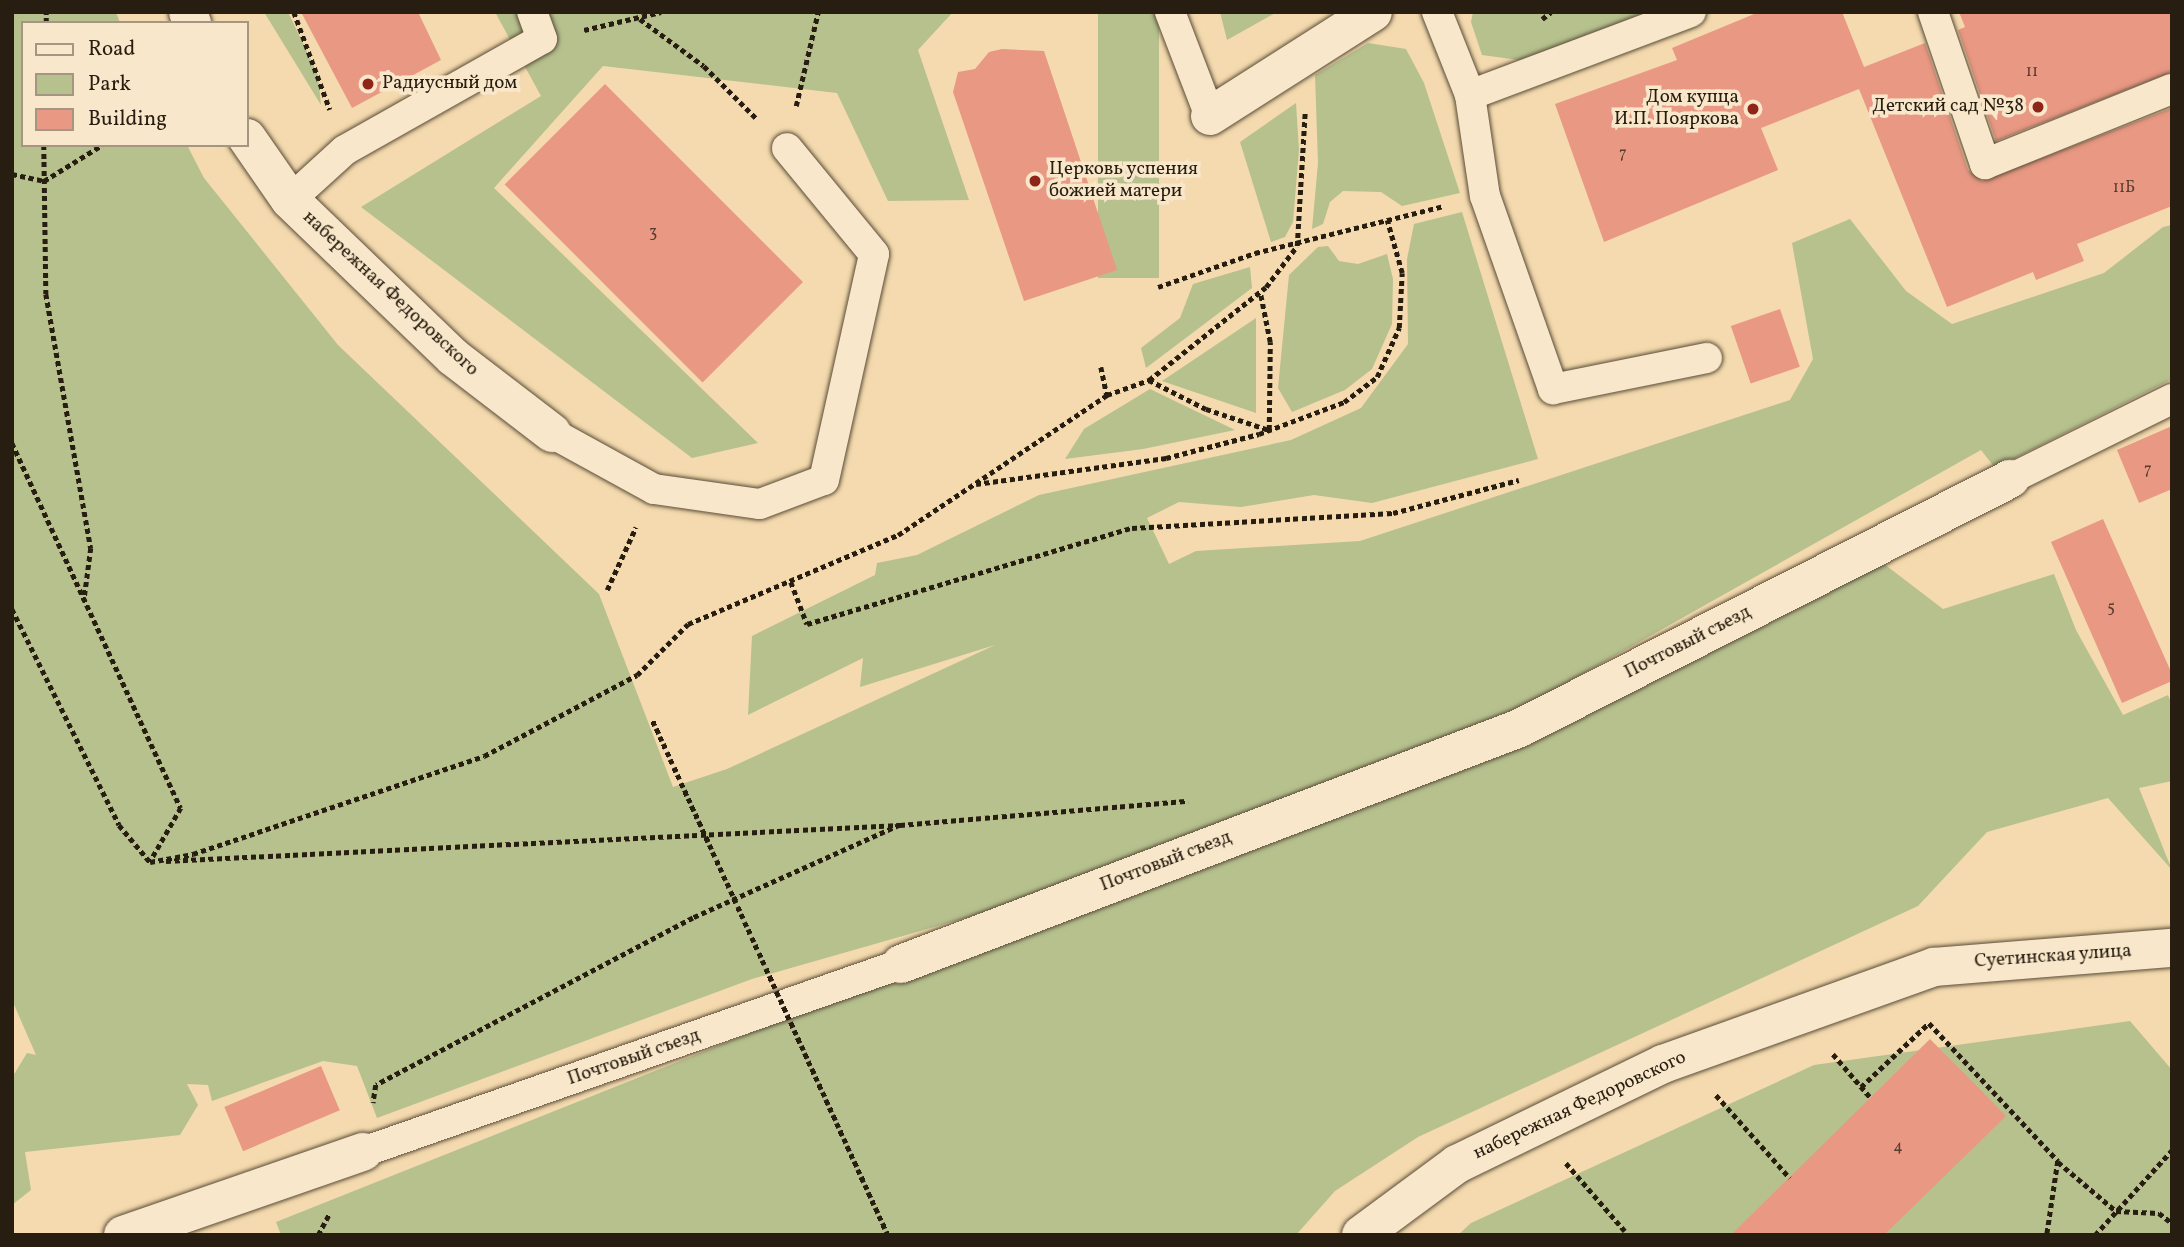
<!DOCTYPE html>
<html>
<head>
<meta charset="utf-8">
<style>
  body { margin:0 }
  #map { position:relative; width:2184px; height:1247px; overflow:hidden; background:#f4daae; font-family:Vollkorn,serif }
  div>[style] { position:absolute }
  .green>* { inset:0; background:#b6c18e; transform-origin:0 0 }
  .building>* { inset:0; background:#e89883; transform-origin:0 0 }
  .path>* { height:4.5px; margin-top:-2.25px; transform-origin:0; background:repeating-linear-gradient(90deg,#271d10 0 5px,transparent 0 8.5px) }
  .roads { filter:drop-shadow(0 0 2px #5a4c38) drop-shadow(0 0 2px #5a4c38) }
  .service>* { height:30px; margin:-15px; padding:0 15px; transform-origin:15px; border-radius:15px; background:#f8e7ca }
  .pedestrian>* { height:38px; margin:-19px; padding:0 19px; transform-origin:19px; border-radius:19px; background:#f8e7ca }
  .minor>* { height:38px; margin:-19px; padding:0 19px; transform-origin:19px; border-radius:19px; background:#f8e7ca }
  .path-bridge>* { height:4.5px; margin-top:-2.25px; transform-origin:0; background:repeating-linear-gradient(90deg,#271d10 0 5px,transparent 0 8.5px) }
  .dots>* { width:19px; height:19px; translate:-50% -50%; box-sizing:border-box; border:4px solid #f8e7ca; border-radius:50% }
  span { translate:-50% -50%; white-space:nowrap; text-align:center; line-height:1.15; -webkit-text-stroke:7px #f8e7ca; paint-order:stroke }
  .number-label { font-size:16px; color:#573c2d }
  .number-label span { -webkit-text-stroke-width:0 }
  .poi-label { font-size:19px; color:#271d10 }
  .left { translate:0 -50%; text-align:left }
  .right { translate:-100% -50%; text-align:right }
  .street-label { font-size:19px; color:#271d10 }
  .frame { position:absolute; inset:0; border:14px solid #271d10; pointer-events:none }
  .legend { position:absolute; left:21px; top:21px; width:228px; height:126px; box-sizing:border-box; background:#f8e7ca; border:2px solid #a49680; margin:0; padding:9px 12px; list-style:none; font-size:21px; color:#271d10 }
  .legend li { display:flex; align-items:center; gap:14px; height:35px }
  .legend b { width:35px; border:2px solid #a49680 }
</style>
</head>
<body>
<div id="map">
  <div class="green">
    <i style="clip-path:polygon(12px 12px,116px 12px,120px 23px,23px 23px,23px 145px,187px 145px,204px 178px,338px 345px,599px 594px,673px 787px,727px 769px,995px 645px,860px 687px,863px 658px,748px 715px,752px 636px,875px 575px,877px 563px,917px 555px,1039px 495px,1291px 440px,1361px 408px,1408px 344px,1407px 259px,1414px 224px,1462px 212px,1538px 459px,1372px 503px,1314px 495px,1241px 507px,1179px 502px,1147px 518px,1169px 564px,1196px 551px,1360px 541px,1790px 400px,1813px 359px,1792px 243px,1850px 219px,1906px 291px,1952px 324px,2104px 273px,2163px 227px,2172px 225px,2172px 379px,1995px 468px,1981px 450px,1495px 723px,1071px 888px,752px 979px,377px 1118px,357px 1066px,323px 1061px,212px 1101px,208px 1085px,187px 1084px,198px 1105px,180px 1135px,25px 1152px,31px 1190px,12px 1205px,13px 1076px,27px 1053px,36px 1055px,12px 1000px)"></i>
    <i style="clip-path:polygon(264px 12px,288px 12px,318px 75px,321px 105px)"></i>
    <i style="clip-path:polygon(495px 12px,953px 12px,918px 50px,969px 200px,888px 201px,837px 93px,603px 66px,494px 188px,758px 443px,692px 458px,361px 207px,541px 96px)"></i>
    <i style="left:1098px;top:12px;width:61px;height:266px"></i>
    <i style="clip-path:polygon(1220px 12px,1277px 12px,1227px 40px)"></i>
    <i style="clip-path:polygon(1473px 12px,1646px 12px,1526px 61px,1482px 55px,1471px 22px)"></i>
    <i style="clip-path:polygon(1368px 43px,1406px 49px,1424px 83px,1460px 193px,1402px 206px,1381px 192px,1343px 191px,1330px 202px,1323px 224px,1312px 229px,1318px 163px,1315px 75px)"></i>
    <i style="clip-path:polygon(1296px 103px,1299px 150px,1293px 222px,1285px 237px,1271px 242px,1240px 142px)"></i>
    <i style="clip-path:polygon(1328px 246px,1339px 261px,1358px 264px,1387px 254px,1393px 279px,1392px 324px,1372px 369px,1345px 390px,1292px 412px,1278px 388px,1289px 275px,1318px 247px)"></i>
    <i style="clip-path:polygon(1250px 267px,1252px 288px,1146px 368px,1141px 348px,1180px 318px,1193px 284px)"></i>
    <i style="clip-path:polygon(1256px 318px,1256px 413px,1162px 381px)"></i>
    <i style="clip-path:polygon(1150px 389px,1235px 430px,1143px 449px,1065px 459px,1084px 429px)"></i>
    <i style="clip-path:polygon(1875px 557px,1943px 609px,2054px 574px,2076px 630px,2123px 715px,2168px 695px,2172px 705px,2172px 781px,2139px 788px,2172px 870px,2108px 798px,1987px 832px,1918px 906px,1418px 1137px,1335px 1191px,1296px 1235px,281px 1235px,276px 1222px,775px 1023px)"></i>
    <i style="clip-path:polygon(2130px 1021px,2172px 1070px,2172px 1235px,1458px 1235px,1471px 1223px,1814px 1065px)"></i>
  </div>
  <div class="building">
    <i style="clip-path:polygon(301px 12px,418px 12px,441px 60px,352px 108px)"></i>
    <i style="clip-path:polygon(1759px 12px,1842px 12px,1864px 67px,1925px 43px,1968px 170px,1982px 181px,2172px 108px,2172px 206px,2077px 244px,2084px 261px,2036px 280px,2033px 272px,1947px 307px,1859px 89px,1761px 128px,1778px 170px,1604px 242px,1555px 104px,1677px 60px,1672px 48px)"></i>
    <i style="clip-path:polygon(1959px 12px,2172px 12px,2172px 72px,1996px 141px,1958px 30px,1965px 27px)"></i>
    <i style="clip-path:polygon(1002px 49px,1044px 51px,1117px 270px,1024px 301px,953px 92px,958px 72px,975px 69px,989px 52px)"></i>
    <i style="left:605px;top:84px;width:280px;height:142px;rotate:45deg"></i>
    <i style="left:1780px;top:309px;width:61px;height:52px;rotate:71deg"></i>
    <i style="clip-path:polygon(2172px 426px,2172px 489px,2139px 503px,2117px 450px)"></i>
    <i style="clip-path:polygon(2103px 519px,2172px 674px,2172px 681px,2122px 703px,2051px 542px)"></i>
    <i style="clip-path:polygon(1930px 1039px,2006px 1116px,1884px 1235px,1731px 1235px)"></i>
    <i style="left:321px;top:1066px;width:48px;height:105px;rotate:67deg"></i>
  </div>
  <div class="path">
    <i style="left:294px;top:12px;width:104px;rotate:69.8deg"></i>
    <i style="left:640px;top:19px;width:79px;rotate:36.3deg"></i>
    <i style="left:704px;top:66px;width:74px;rotate:45deg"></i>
    <i style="left:1542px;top:19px;width:11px;rotate:-38deg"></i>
    <i style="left:46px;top:23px;width:11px;rotate:-90deg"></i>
    <i style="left:584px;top:30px;width:79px;rotate:-13.2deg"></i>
    <i style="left:796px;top:106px;width:97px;rotate:-76.8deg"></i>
    <i style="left:44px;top:145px;width:149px;rotate:89.2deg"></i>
    <i style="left:46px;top:294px;width:258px;rotate:80deg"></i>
    <i style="left:91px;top:548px;width:53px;rotate:97.5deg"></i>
    <i style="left:12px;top:174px;width:33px;rotate:12deg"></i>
    <i style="left:44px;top:181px;width:68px;rotate:-31.8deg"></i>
    <i style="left:1158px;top:287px;width:103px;rotate:-19.3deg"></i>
    <i style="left:1255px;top:253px;width:194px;rotate:-14deg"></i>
    <i style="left:1101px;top:367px;width:29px;rotate:78deg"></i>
    <i style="left:1149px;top:380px;width:64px;rotate:27deg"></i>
    <i style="left:1206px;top:409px;width:66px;rotate:18.4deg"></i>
    <i style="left:1269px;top:430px;width:88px;rotate:-89.3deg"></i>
    <i style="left:1270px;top:342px;width:51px;rotate:-101.3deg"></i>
    <i style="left:12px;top:443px;width:402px;rotate:65.2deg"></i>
    <i style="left:181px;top:808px;width:62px;rotate:119.9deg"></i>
    <i style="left:976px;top:484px;width:192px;rotate:-7.8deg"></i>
    <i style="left:1166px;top:458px;width:96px;rotate:-14.5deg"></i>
    <i style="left:1259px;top:434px;width:91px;rotate:-20.6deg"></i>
    <i style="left:1344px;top:402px;width:41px;rotate:-37.1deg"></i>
    <i style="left:1377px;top:377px;width:54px;rotate:-65.8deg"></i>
    <i style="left:1399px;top:328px;width:55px;rotate:-86.9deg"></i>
    <i style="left:1402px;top:273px;width:55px;rotate:-105.8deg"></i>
    <i style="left:791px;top:582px;width:45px;rotate:69.1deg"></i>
    <i style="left:807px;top:624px;width:339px;rotate:-16.5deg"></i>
    <i style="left:1132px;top:528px;width:261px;rotate:-3.3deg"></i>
    <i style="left:1393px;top:513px;width:130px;rotate:-14.7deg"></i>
    <i style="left:607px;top:590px;width:69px;rotate:-65.3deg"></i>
    <i style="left:12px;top:609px;width:241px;rotate:63.6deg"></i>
    <i style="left:119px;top:825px;width:48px;rotate:50deg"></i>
    <i style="left:900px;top:825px;width:289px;rotate:-4.8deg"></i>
    <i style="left:166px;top:861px;width:735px;rotate:-2.81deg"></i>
    <i style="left:900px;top:825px;width:227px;rotate:155.8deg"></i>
    <i style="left:693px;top:918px;width:358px;rotate:152.2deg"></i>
    <i style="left:376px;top:1085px;width:18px;rotate:99deg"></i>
    <i style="left:150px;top:862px;width:44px;rotate:-10.5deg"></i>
    <i style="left:193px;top:854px;width:307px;rotate:-18.6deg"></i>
    <i style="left:484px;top:756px;width:173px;rotate:-27.9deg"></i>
    <i style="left:637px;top:675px;width:72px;rotate:-45deg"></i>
    <i style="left:688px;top:624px;width:228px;rotate:-23deg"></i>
    <i style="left:898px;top:535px;width:252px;rotate:-33.8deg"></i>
    <i style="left:1107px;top:395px;width:45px;rotate:-19.7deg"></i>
    <i style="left:1149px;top:380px;width:149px;rotate:-38.5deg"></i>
    <i style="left:1266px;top:287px;width:51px;rotate:-52.9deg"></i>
    <i style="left:1297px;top:246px;width:133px;rotate:-86.6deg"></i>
    <i style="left:1833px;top:1054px;width:58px;rotate:49.2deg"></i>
    <i style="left:1861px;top:1087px;width:93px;rotate:-43.3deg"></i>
    <i style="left:1929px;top:1023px;width:189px;rotate:46.9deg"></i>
    <i style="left:2058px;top:1161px;width:75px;rotate:98.5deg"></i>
    <i style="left:1716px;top:1095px;width:111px;rotate:48.3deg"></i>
    <i style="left:2058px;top:1162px;width:76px;rotate:40.2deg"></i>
    <i style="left:2116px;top:1211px;width:43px;rotate:2.7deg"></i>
    <i style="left:2159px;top:1213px;width:16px;rotate:38deg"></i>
    <i style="left:1566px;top:1163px;width:90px;rotate:49.1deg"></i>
    <i style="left:318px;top:1235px;width:24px;rotate:-62deg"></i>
    <i style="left:2095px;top:1235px;width:115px;rotate:-47.8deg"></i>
  </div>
  <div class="roads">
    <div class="service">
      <i style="left:1170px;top:12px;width:111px;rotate:69deg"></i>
      <i style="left:1437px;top:12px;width:89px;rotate:68.3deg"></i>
      <i style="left:1470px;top:95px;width:102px;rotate:81.6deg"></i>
      <i style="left:1485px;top:196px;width:205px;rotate:70.6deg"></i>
      <i style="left:1553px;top:389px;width:157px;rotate:-11.4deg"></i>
      <i style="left:1933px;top:12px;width:161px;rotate:71.1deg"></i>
      <i style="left:1985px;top:164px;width:201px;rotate:-21.9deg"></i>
      <i style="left:1470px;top:95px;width:236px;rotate:-20.6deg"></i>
      <i style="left:290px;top:200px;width:74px;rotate:-42.3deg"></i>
      <i style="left:345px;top:150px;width:226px;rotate:-29.4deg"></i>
      <i style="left:542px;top:39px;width:29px;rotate:-110deg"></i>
      <i style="left:552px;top:433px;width:116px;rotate:28.8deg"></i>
      <i style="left:654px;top:489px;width:107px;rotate:8.1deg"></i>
      <i style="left:760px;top:504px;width:68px;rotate:-20.6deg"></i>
      <i style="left:824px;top:480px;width:231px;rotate:-77.5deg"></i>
      <i style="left:874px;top:254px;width:137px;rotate:-129.4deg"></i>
      <i style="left:2010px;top:479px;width:181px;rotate:-26.3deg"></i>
      <i style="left:363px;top:1152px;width:570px;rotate:-19.26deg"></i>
    </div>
    <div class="pedestrian">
      <i style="left:901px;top:964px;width:662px;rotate:-20.87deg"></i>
      <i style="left:1520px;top:728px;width:550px;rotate:-26.94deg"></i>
    </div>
    <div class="minor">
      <i style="left:188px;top:12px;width:12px;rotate:70deg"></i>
      <i style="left:1210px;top:116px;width:193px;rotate:-32.5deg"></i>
      <i style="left:247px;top:138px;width:75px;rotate:55.3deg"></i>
      <i style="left:290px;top:200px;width:226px;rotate:43.9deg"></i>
      <i style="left:453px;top:357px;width:125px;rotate:37.5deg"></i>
      <i style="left:123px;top:1235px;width:254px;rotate:-19.1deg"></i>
      <i style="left:1361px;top:1235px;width:119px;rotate:-36.5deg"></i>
      <i style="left:1457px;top:1164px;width:229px;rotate:-25.9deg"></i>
      <i style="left:1663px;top:1064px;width:288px;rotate:-19.7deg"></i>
      <i style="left:1934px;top:967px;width:239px;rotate:-4.6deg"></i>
    </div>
  </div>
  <div class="path-bridge">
    <i style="left:653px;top:721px;width:565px;rotate:65.43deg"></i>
  </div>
  <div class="dots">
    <i style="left:368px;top:84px;background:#8f2418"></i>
    <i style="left:2038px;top:107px;background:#8f2418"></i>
    <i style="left:1753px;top:109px;background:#8f2418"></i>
    <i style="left:1035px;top:181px;background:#8f2418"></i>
  </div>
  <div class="number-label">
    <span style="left:2032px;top:72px">11</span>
    <span style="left:1623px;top:154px">7</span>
    <span style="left:2124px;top:188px">11Б</span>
    <span style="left:653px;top:233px">3</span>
    <span style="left:2148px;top:470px">7</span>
    <span style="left:2111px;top:608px">5</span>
    <span style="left:1898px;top:1147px">4</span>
  </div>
  <div class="poi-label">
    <span class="left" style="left:382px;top:84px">Радиусный дом</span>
    <span class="right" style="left:1739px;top:109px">Дом купца<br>И.П. Пояркова</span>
    <span class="right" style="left:2024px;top:107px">Детский сад №38</span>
    <span class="left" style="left:1049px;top:181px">Церковь успения<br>божией матери</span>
  </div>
  <div class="street-label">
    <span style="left:390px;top:294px;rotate:43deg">набережная Федоровского</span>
    <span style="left:1688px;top:643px;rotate:-27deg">Почтовый съезд</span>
    <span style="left:1166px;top:862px;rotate:-21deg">Почтовый съезд</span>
    <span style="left:2053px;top:957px;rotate:-4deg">Суетинская улица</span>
    <span style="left:634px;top:1058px;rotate:-19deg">Почтовый съезд</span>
    <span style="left:1580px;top:1106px;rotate:-25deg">набережная Федоровского</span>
  </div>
  <div class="frame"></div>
  <ul class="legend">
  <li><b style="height:9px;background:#f8e7ca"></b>Road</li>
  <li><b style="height:19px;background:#b6c18e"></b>Park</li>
  <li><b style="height:19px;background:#e89883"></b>Building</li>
  </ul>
</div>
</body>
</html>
